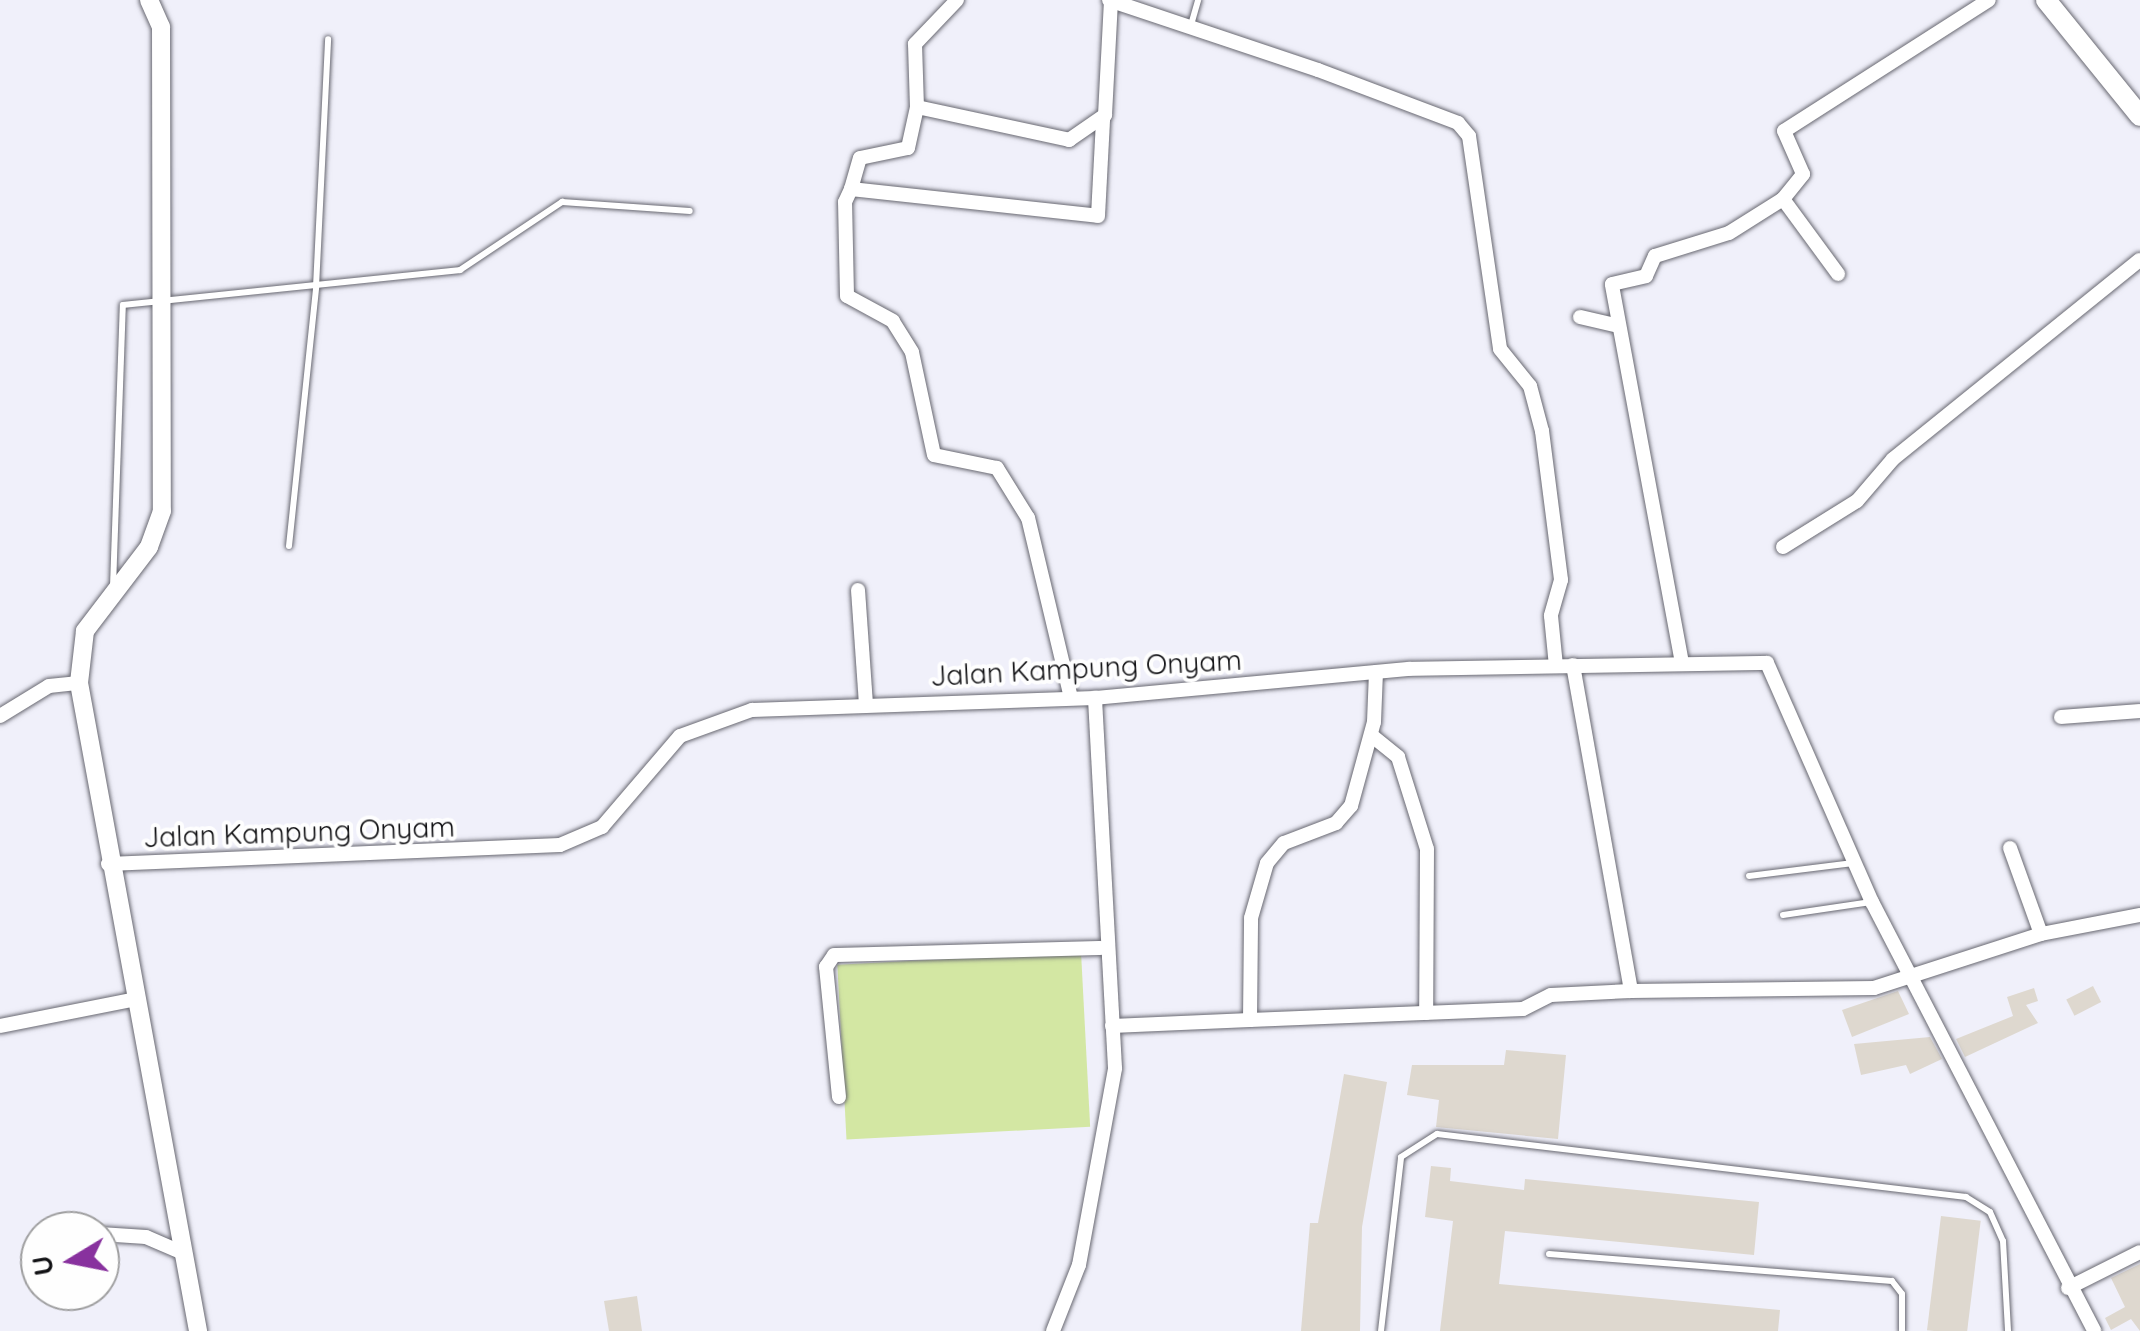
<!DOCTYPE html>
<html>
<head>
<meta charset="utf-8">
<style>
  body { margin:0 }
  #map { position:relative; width:2140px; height:1331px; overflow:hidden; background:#f0f0fa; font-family:Quicksand,sans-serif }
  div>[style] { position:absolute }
  .green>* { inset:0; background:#d3e7a3; transform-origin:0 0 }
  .building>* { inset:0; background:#ded8cf; transform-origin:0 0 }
  .roads { filter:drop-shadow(0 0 2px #686871) drop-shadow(0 0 2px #686871) }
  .service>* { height:6px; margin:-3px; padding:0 3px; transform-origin:3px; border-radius:3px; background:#fff }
  .minor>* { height:14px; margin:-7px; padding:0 7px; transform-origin:7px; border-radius:7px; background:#fff }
  .tertiary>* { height:18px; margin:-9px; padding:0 9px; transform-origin:9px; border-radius:9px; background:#fff }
  .secondary>* { height:20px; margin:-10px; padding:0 10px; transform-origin:10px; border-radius:10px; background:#fff }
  span { translate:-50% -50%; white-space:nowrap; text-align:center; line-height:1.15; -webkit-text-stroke:8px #fefefe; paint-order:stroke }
  .street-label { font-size:28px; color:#111114 }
  .north { position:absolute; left:20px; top:1211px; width:100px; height:100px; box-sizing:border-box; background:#fefefe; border:2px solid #9f9fa0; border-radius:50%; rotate:260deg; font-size:28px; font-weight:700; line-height:40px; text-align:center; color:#111114 }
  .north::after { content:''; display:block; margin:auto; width:35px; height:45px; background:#88319e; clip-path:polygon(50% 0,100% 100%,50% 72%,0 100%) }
</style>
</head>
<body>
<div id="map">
  <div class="green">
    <i style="left:1081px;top:952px;width:175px;height:244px;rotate:87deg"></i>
  </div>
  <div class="building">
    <i style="left:2093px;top:986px;width:18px;height:30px;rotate:63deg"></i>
    <i style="clip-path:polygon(2034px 988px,2038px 1001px,2026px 1005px,2038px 1023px,1965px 1057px,1956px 1039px,2013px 1016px,2007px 997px)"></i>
    <i style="clip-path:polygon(1898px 991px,1909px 1014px,1852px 1037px,1842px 1010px)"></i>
    <i style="clip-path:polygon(1930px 1037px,1942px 1059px,1910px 1074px,1906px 1065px,1861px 1075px,1854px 1044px)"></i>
    <i style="clip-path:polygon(1506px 1050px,1566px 1055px,1558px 1139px,1436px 1127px,1439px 1100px,1407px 1095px,1412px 1065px,1504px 1065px)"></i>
    <i style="clip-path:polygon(1344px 1074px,1387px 1082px,1362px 1227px,1360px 1331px,1301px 1331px,1310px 1223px,1318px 1223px)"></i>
    <i style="clip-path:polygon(1431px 1166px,1451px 1168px,1450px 1181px,1524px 1190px,1525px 1179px,1759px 1202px,1754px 1255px,1505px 1231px,1499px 1284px,1780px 1310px,1778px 1331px,1440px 1331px,1453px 1221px,1425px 1217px)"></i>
    <i style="left:1941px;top:1216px;width:40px;height:115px;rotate:7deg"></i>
    <i style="clip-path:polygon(2140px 1264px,2140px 1331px,2131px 1319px,2111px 1330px,2105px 1318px,2125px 1307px,2111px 1278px)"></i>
    <i style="clip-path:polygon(637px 1296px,642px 1331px,609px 1331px,604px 1301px)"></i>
  </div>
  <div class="roads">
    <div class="service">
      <i style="left:1191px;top:25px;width:26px;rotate:-74deg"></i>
      <i style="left:289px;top:546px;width:260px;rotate:-84deg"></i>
      <i style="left:316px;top:287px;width:248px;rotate:-87.2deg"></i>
      <i style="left:113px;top:587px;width:282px;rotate:-88deg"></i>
      <i style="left:123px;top:305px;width:339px;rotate:-5.9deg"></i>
      <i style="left:460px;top:270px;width:123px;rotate:-33.7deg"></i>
      <i style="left:562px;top:202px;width:128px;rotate:4deg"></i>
      <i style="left:1749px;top:876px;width:105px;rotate:-7.1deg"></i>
      <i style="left:1783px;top:915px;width:89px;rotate:-8.4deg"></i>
      <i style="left:1549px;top:1254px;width:344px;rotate:4.5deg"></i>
      <i style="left:1892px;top:1281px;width:16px;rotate:52deg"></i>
      <i style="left:1902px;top:1294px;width:37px;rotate:90deg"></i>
      <i style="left:1381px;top:1331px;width:175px;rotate:-83.4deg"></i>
      <i style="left:1401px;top:1157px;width:43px;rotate:-32.6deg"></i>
      <i style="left:1437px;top:1134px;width:533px;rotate:6.79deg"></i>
      <i style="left:1966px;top:1197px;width:28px;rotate:32deg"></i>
      <i style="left:1990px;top:1212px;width:32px;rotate:66deg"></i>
      <i style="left:2003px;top:1241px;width:90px;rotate:86.8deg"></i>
    </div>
    <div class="minor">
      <i style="left:957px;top:0;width:61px;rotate:133.7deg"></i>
      <i style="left:915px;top:44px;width:63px;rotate:88.2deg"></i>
      <i style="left:917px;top:107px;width:156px;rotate:12.2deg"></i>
      <i style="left:1069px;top:140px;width:44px;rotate:-34.8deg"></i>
      <i style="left:1105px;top:115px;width:114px;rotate:-87deg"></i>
      <i style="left:1109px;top:0;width:220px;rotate:18.5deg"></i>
      <i style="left:1318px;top:70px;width:150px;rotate:20.7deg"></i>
      <i style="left:1458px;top:123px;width:17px;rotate:50deg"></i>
      <i style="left:1469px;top:136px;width:215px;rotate:81.7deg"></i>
      <i style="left:1500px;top:349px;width:48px;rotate:51deg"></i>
      <i style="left:1530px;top:386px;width:47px;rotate:75.1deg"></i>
      <i style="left:1542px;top:431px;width:150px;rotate:82.7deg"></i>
      <i style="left:1561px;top:580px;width:37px;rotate:106deg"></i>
      <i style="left:1551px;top:616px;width:50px;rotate:84.3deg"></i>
      <i style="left:851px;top:189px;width:32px;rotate:-74deg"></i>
      <i style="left:860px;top:158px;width:49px;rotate:-11.8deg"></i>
      <i style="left:908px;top:148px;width:42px;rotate:-77.6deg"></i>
      <i style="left:1783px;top:199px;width:93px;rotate:53.7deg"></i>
      <i style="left:1580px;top:317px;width:39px;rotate:13deg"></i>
      <i style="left:1783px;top:547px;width:87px;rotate:-31.9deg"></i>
      <i style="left:1857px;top:501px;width:55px;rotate:-49.4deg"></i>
      <i style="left:1893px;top:459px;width:317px;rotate:-38.9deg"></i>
      <i style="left:858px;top:590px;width:114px;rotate:86deg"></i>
      <i style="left:1682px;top:663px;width:385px;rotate:-100.5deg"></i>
      <i style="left:1612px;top:284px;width:35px;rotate:-13deg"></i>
      <i style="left:1646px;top:276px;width:22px;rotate:-66deg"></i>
      <i style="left:1655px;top:256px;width:77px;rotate:-17.3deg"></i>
      <i style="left:1729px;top:233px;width:64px;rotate:-32.2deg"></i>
      <i style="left:1783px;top:199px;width:32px;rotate:-51deg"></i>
      <i style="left:1803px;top:174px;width:47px;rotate:-113.8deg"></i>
      <i style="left:1784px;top:131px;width:243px;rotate:-32.6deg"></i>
      <i style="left:1573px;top:665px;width:331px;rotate:79.9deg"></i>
      <i style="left:1071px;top:698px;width:185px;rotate:-103.4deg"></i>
      <i style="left:1028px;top:518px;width:59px;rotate:-121.8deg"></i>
      <i style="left:997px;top:468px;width:64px;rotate:-168.3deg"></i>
      <i style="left:934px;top:455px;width:105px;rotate:-102.1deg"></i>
      <i style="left:912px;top:352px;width:36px;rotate:-122deg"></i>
      <i style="left:893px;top:321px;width:52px;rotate:-151.5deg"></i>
      <i style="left:847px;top:296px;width:94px;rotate:-91.2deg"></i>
      <i style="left:845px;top:202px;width:14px;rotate:-65deg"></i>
      <i style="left:851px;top:189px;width:248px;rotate:6.2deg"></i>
      <i style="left:1098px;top:216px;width:97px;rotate:-87deg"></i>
      <i style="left:0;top:716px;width:57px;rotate:-31.5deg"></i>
      <i style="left:49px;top:686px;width:30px;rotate:-6deg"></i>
      <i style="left:2061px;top:717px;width:79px;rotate:-4.3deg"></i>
      <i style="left:1371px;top:735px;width:35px;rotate:39deg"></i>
      <i style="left:1398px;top:757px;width:96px;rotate:72.5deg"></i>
      <i style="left:1427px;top:849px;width:164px;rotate:90.3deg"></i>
      <i style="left:2010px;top:848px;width:91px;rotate:70.2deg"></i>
      <i style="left:108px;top:864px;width:452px;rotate:-2.4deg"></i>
      <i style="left:560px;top:845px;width:46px;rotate:-23.2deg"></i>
      <i style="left:602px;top:827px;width:120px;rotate:-49.4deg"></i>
      <i style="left:680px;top:736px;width:77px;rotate:-19.9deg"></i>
      <i style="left:752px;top:710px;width:343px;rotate:-2deg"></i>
      <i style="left:1095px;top:698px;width:315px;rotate:-5.3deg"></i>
      <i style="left:1409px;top:669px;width:358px;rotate:-1deg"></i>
      <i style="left:1767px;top:663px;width:261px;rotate:66.3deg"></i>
      <i style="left:1872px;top:902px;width:483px;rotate:62.6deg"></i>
      <i style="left:1250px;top:1020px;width:273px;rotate:-2.3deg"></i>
      <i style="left:1523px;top:1009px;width:31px;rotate:-27deg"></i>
      <i style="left:1551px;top:995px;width:80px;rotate:-2.9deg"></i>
      <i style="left:1631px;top:991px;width:243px;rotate:-0.7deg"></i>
      <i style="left:1874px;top:988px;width:176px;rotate:-17.9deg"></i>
      <i style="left:2041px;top:934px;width:101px;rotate:-10.9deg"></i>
      <i style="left:0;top:1026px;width:134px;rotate:-11.2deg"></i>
      <i style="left:1112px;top:1026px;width:138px;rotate:-2.5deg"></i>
      <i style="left:1250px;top:1020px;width:102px;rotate:-89.4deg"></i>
      <i style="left:1251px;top:918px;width:57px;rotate:-73.8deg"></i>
      <i style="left:1267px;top:863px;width:26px;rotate:-50deg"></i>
      <i style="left:1284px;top:843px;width:56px;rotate:-21deg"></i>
      <i style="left:1336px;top:823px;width:23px;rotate:-49deg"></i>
      <i style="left:1351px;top:806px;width:87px;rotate:-74.7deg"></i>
      <i style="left:1374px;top:722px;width:50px;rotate:-87.7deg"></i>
      <i style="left:839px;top:1097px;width:131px;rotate:-95.7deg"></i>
      <i style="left:826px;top:967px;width:14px;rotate:-56deg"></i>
      <i style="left:834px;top:955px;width:267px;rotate:-1.5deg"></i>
      <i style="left:100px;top:1234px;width:46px;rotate:3.7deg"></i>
      <i style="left:146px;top:1237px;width:40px;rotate:23.4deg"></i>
      <i style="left:2068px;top:1288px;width:80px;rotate:-26.6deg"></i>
      <i style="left:1053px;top:1331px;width:71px;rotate:-68.5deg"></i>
      <i style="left:1079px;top:1265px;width:200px;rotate:-79.6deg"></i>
      <i style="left:1115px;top:1068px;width:371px;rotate:-93.1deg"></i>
    </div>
    <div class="tertiary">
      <i style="left:149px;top:0;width:30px;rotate:66deg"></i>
      <i style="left:161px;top:27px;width:484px;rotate:89.9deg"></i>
      <i style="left:162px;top:511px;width:38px;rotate:110deg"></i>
      <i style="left:149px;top:547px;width:106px;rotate:127.3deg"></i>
      <i style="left:85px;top:631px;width:52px;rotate:96.6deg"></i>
      <i style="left:79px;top:683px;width:659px;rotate:79.59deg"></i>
    </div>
    <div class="secondary">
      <i style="left:2046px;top:0;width:149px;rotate:51deg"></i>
    </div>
  </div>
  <div class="street-label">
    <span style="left:1086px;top:668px;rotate:-3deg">Jalan Kampung Onyam</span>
    <span style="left:299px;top:832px;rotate:-2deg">Jalan Kampung Onyam</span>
  </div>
  <div class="north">U</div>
</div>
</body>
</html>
